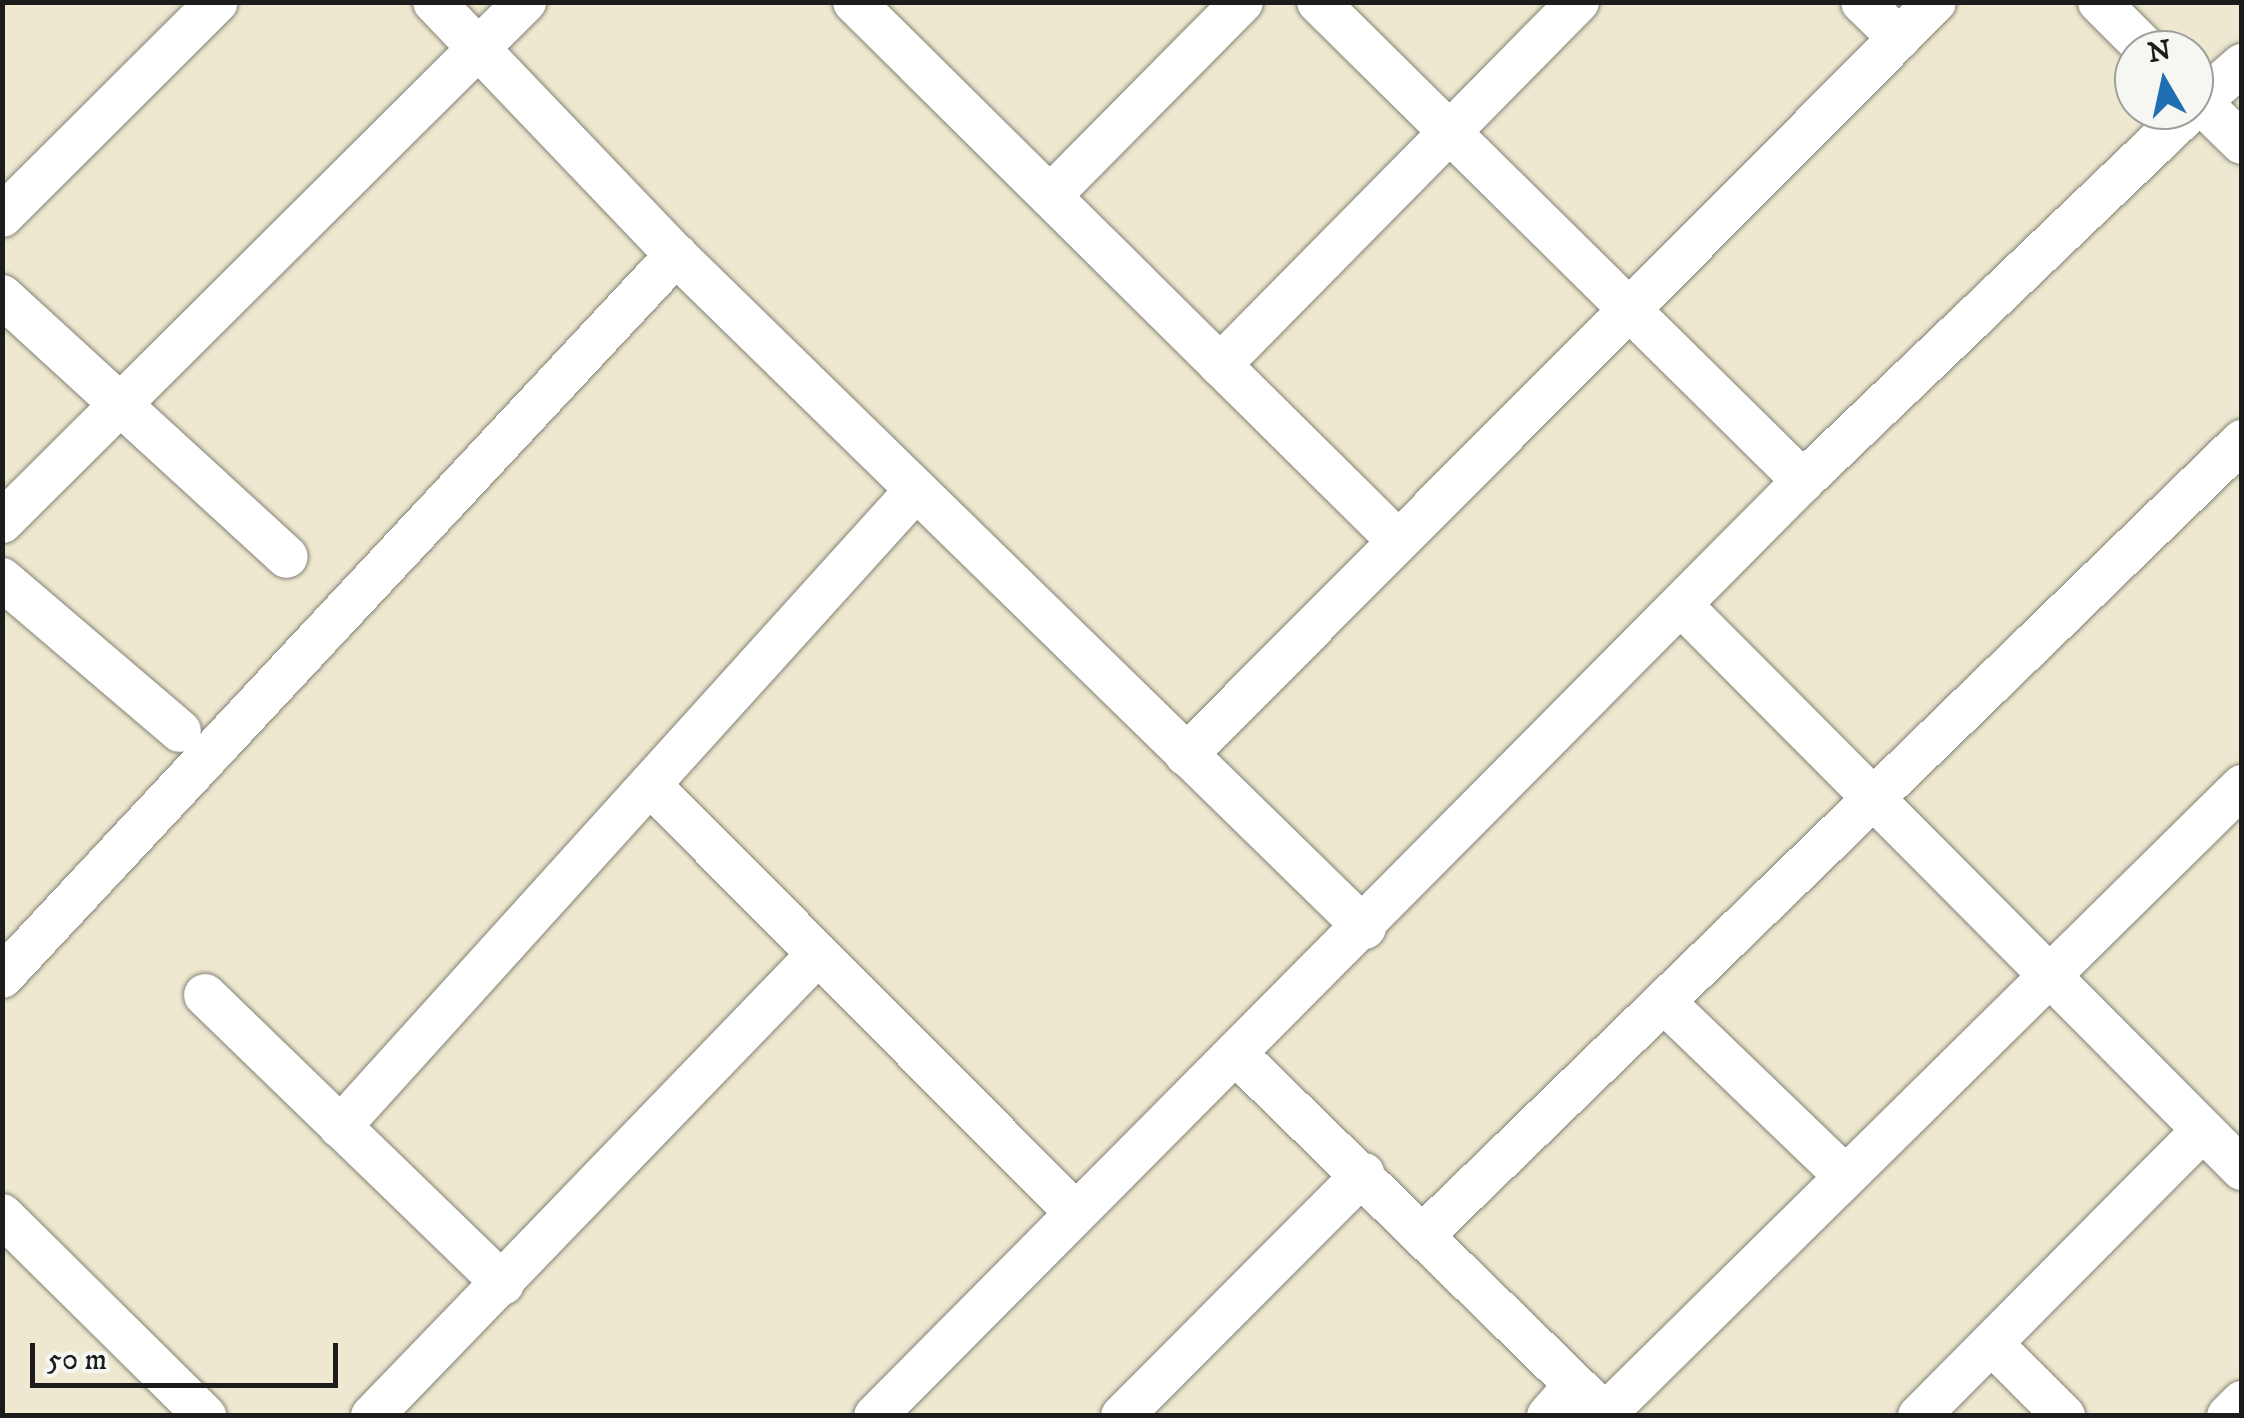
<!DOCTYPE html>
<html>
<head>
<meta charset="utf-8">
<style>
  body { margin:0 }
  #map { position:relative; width:2244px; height:1418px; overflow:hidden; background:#ede8cf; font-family:"IM FELL DW Pica",serif }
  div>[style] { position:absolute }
  .roads { filter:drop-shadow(0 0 2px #848276) drop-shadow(0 0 2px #848276) }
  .minor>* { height:42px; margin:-21px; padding:0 21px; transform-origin:21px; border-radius:21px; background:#fff }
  span { translate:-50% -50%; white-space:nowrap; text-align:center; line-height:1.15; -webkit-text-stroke:8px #f6f6f2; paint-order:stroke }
  .frame { position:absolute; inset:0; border:5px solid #1c1c1c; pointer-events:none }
  .north { position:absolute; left:2114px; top:30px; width:100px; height:100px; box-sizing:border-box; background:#f6f6f2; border:2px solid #9f9f9c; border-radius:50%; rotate:351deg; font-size:28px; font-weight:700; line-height:40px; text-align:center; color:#1c1c1c }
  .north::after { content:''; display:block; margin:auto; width:35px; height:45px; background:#1f6fb2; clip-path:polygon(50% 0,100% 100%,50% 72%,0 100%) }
  .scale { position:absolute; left:30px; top:1343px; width:308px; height:45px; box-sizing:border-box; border:5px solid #1c1c1c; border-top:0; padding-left:12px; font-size:30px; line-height:35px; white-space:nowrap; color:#1c1c1c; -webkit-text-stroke:8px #f6f6f2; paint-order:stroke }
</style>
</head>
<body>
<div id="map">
  <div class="roads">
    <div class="minor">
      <i style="left:434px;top:2px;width:350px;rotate:46.3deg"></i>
      <i style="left:676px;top:255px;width:963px;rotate:44.33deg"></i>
      <i style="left:854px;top:2px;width:764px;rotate:44.73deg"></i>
      <i style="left:1318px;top:2px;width:682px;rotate:44.64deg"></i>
      <i style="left:1862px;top:2px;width:52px;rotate:44.2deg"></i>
      <i style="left:2099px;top:2px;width:68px;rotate:45deg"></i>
      <i style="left:2194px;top:96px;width:67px;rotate:44.4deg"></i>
      <i style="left:2194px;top:107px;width:64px;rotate:-41.2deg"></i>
      <i style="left:1050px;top:196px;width:273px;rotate:-45.3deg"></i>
      <i style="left:2px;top:216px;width:303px;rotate:-44.9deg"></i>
      <i style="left:2px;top:296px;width:386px;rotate:42.5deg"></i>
      <i style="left:1220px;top:365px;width:510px;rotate:-45.4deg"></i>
      <i style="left:2px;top:522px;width:738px;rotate:-44.84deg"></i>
      <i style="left:2px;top:579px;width:234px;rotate:40.5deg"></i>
      <i style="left:1685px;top:609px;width:790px;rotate:45.15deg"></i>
      <i style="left:1186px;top:755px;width:1062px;rotate:-45.15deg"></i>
      <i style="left:653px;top:788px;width:597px;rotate:45.14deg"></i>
      <i style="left:2px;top:977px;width:988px;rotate:-46.97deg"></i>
      <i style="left:205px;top:995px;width:415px;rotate:44.1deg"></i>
      <i style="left:1664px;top:1002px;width:248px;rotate:43.9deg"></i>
      <i style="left:1239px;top:1057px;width:514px;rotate:44.29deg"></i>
      <i style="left:340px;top:1127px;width:859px;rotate:-47.88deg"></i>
      <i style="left:2px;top:1215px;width:286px;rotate:44.7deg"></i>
      <i style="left:1423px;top:1235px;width:1141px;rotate:-44.11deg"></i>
      <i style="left:1992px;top:1344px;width:102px;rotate:45deg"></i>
      <i style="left:1605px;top:1414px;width:895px;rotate:-44.59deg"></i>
      <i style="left:372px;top:1416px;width:641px;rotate:-46.01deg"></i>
      <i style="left:875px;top:1416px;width:1317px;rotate:-45.22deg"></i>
      <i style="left:1803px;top:481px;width:537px;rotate:-43.72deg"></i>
      <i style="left:1122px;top:1416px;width:342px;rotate:-45.1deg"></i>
      <i style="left:1548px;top:1416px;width:40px;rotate:-49deg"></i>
      <i style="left:1919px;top:1416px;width:402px;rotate:-45.2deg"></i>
      <i style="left:2228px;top:1416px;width:20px;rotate:-45deg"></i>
    </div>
  </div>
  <div class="frame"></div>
  <div class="north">N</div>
  <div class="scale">50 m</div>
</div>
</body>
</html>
